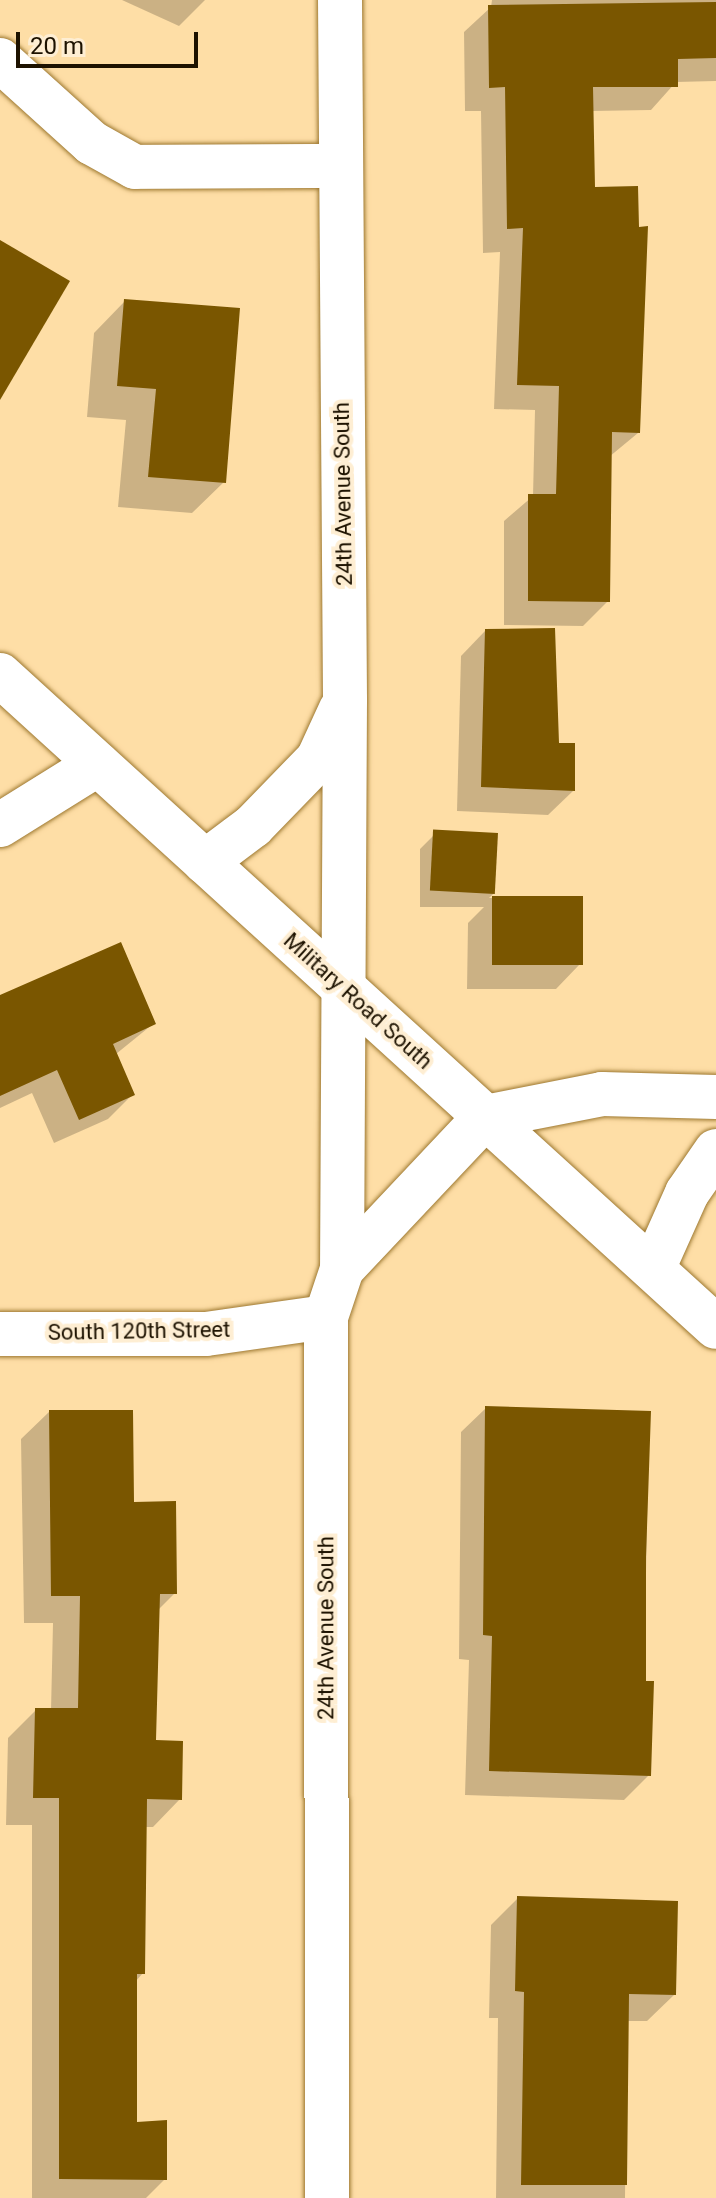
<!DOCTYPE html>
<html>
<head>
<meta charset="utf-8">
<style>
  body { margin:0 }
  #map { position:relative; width:716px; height:2198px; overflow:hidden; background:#fedea6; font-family:Roboto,sans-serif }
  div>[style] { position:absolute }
  .shadow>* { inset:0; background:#0003 }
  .building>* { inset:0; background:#7a5600; transform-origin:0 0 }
  .roads { filter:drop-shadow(0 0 2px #9d7830) drop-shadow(0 0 2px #9d7830) }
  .minor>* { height:44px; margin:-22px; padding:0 22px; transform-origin:22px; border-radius:22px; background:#fff }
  span { translate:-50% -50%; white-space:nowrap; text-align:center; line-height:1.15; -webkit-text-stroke:8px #feeed3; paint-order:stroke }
  .street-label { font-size:22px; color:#1d1200 }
  .scale { position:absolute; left:16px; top:32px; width:182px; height:36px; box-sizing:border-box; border:4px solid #1d1200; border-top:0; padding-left:10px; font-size:24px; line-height:28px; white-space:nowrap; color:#1d1200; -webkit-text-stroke:6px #feeed3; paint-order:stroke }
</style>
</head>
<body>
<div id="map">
  <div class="shadow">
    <i style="clip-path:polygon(122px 0,205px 0,179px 26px)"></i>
    <i style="clip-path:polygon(492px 0,716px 0,716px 81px,676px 82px,651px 110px,591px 111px,593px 189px,638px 433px,609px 457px,608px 601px,583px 626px,504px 625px,504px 521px,533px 496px,535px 410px,494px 409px,500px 252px,483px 253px,481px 111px,465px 111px,464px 32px,491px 7px)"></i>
    <i style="clip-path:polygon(125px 301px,224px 482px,192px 513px,118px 507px,126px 420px,87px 417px,94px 333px)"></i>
    <i style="clip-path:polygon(485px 631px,573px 791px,548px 815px,457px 811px,461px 656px)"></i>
    <i style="clip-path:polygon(433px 836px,494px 893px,489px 898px,581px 898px,580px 964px,556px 989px,467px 989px,468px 923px,484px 907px,420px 907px,420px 849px)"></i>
    <i style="clip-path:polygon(0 1000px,153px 1024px,116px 1054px,133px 1094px,108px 1119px,54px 1143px,32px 1093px,0 1108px)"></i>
    <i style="clip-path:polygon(486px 1408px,649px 1412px,644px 1682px,649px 1775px,624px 1800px,465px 1795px,469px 1660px,459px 1659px,461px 1432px)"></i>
    <i style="clip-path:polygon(49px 1412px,132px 1504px,175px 1593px,157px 1611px,154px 1742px,180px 1799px,153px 1827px,144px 1827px,143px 1973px,135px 1982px,135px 2124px,165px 2179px,146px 2198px,32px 2198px,32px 1825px,6px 1825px,8px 1738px,36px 1710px,51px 1710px,53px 1623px,24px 1623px,21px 1439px)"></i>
    <i style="clip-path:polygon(518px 1898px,674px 1995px,647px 2021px,627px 2021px,625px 2198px,496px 2198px,498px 2018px,489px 2018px,491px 1925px)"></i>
  </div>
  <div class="building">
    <i style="clip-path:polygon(716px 2px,716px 58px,678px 59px,678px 87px,593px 87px,595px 187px,638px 186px,639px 227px,648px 226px,640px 433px,612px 432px,610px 602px,528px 601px,528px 494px,556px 494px,559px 386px,517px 385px,523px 228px,507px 229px,505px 87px,489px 88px,488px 5px)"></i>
    <i style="clip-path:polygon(0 240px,70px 281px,0 400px)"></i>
    <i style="clip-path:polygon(124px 299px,240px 308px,226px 483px,148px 477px,156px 389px,117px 386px)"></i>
    <i style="clip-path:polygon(555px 628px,559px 743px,575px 743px,575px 791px,481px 787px,485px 629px)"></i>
    <i style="left:498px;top:833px;width:61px;height:65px;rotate:93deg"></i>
    <i style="left:492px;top:896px;width:91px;height:69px"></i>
    <i style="clip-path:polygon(121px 942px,156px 1024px,113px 1044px,135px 1095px,79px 1120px,57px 1070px,0 1096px,0 995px)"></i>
    <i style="clip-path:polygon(485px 1406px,651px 1411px,646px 1557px,646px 1681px,654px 1681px,651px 1776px,489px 1771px,492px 1636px,483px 1635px)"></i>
    <i style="clip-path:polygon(49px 1410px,133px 1410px,134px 1502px,176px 1501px,177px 1594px,160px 1594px,156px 1740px,183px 1741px,182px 1800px,147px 1799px,145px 1974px,137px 1974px,137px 2122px,167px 2120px,167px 2180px,59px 2179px,59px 1798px,33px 1798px,35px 1708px,78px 1708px,80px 1596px,51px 1596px)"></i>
    <i style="clip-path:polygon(517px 1896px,678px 1901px,676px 1995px,629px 1994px,627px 2185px,521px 2185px,524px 1992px,515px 1991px)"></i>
  </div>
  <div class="roads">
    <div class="minor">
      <i style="left:340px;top:0;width:700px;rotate:89.59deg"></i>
      <i style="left:345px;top:700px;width:569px;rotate:90.3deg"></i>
      <i style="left:0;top:60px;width:124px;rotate:42.1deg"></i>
      <i style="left:92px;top:143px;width:49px;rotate:29.2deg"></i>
      <i style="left:135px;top:167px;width:205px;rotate:-0.3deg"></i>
      <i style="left:0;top:675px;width:968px;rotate:42.32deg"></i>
      <i style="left:0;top:825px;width:115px;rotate:-31.9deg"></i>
      <i style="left:205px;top:862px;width:60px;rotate:-36.9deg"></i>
      <i style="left:253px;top:826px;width:93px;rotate:-45.9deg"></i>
      <i style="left:318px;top:759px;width:55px;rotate:-65.3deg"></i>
      <i style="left:485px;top:1117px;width:119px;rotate:-11.1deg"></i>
      <i style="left:602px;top:1094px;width:114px;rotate:1.5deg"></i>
      <i style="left:653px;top:1269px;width:83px;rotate:-65.9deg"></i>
      <i style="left:687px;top:1193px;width:51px;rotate:-55.4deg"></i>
      <i style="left:0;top:1334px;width:206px"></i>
      <i style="left:206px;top:1334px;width:121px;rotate:-8.1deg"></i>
      <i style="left:327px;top:2198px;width:881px;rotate:-90.07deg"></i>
      <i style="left:326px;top:1317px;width:51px;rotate:-71.6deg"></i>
      <i style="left:342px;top:1269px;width:209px;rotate:-46.7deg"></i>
    </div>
  </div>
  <div class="street-label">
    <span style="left:343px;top:494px;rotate:-91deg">24th Avenue South</span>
    <span style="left:358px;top:1001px;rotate:42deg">Military Road South</span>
    <span style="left:139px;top:1331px;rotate:-1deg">South 120th Street</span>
    <span style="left:326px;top:1628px;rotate:-90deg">24th Avenue South</span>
  </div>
  <div class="scale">20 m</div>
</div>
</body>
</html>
